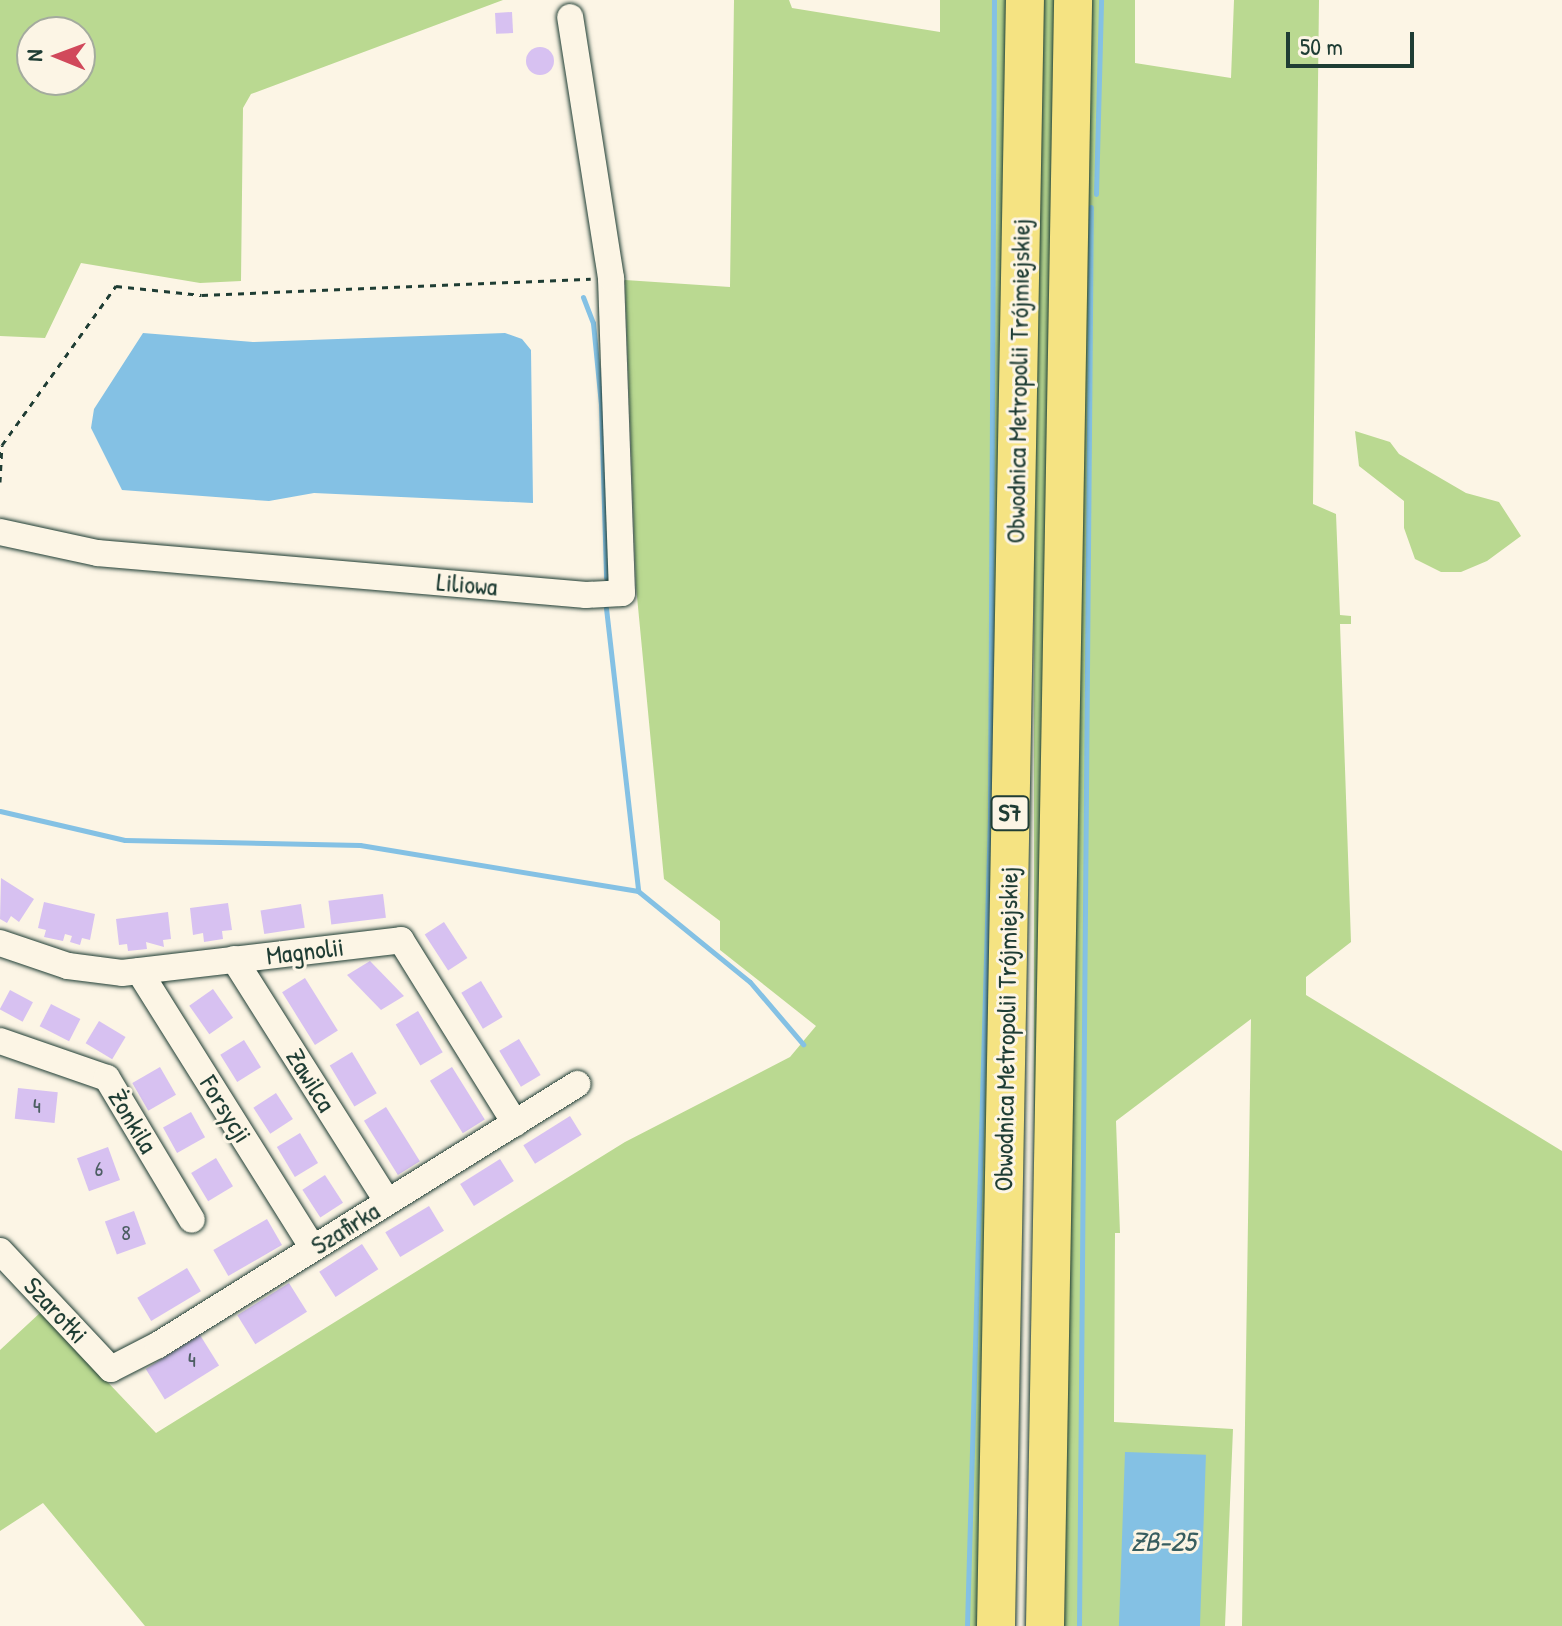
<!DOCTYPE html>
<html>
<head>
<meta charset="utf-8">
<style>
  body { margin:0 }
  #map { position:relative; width:1562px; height:1626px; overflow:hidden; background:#fcf5e5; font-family:"Patrick Hand",sans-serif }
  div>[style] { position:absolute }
  .green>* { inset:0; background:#bad991; transform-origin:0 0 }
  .water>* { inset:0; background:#84c1e4; transform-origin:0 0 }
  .stream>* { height:5px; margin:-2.5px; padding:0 2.5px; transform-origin:2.5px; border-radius:2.5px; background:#84c1e4 }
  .building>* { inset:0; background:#d7c1f1; transform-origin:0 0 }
  .round { border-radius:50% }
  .path>* { height:3px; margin-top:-1.5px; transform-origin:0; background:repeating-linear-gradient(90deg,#1f3d34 0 6px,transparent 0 12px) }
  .roads { filter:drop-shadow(0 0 2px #1f3d34) drop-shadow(0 0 2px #1f3d34) }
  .minor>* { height:26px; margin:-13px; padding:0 13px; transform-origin:13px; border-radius:13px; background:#fcf5e5 }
  .highway>* { height:38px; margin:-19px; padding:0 19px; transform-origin:19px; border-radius:19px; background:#f5e382 }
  span { translate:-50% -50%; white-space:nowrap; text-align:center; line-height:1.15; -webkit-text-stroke:6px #fcf5e5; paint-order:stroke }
  .number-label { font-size:22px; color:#4d5e63 }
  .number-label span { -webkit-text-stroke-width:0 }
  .shield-label span { padding:2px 6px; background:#fcf5e5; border:2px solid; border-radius:6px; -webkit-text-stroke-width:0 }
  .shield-label { font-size:24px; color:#1f3d34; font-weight:700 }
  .street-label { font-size:26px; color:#1f3d34 }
  .water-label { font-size:28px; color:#385e60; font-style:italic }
  .north { position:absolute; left:16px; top:16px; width:80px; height:80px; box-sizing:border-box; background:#fcf5e5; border:2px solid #a4ab9e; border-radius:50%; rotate:271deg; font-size:22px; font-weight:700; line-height:32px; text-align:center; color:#1f3d34 }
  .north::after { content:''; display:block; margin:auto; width:28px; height:36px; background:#d1495b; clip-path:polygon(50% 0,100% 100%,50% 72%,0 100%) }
  .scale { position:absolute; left:1286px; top:32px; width:128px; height:36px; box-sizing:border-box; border:4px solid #1f3d34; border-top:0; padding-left:10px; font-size:24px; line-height:28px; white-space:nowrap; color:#1f3d34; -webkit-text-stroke:6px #fcf5e5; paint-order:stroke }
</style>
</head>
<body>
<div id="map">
  <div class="green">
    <i style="clip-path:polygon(evenodd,0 0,503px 0,251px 94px,243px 108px,241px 281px,200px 283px,81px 263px,45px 338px,0 336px,0 0,32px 32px,80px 32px,80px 80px,32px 80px,32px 32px)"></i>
    <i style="clip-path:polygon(734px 0,789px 0,792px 8px,940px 32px,940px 0,1008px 0,984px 1626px,145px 1626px,43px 1503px,0 1531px,0 1350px,41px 1312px,156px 1433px,625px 1142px,790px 1057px,816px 1026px,720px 950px,720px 921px,664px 879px,636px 586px,625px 280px,730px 287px)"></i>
    <i style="left:1034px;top:0;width:29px;height:1626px"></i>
    <i style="clip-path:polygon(1088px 0,1135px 0,1135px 63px,1231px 78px,1234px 0,1319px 0,1313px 504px,1336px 514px,1340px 615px,1351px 616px,1351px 624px,1340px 624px,1351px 942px,1306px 977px,1306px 995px,1562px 1151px,1562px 1626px,1242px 1626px,1251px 1019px,1116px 1121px,1120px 1233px,1115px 1233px,1114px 1422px,1233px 1429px,1225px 1626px,1064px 1626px)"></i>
    <i style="clip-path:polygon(1355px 431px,1390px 442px,1399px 454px,1466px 493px,1499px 502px,1521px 536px,1487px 561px,1461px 572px,1441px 572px,1415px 559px,1404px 528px,1404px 501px,1359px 466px)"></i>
  </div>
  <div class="water">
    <i style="clip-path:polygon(143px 333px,253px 342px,505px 333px,522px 339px,531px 350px,533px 503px,314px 493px,269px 501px,122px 490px,91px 428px,94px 409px)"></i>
    <i style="left:1125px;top:1452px;width:81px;height:174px;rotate:2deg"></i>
  </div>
  <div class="stream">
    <i style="left:1096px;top:194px;width:194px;rotate:-88.5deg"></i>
    <i style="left:583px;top:297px;width:28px;rotate:69deg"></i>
    <i style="left:593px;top:323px;width:82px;rotate:84.4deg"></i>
    <i style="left:601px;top:405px;width:173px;rotate:88.3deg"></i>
    <i style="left:606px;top:608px;width:285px;rotate:83.5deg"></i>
    <i style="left:638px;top:891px;width:144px;rotate:39.1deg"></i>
    <i style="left:750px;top:982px;width:82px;rotate:49.5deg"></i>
    <i style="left:0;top:811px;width:128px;rotate:13.1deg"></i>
    <i style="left:125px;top:840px;width:235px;rotate:1.2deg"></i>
    <i style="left:360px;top:845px;width:282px;rotate:9.4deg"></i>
    <i style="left:967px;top:1626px;width:809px;rotate:-88.37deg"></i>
    <i style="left:990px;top:817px;width:817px;rotate:-89.72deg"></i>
    <i style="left:1079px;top:1626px;width:1419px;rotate:-89.52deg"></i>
  </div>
  <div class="building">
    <i style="left:512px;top:12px;width:21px;height:17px;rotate:87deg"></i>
    <i class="round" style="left:526px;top:47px;width:28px;height:28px"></i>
    <i style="clip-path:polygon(1px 878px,34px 899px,19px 922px,11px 916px,7px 923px,0 919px)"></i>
    <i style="left:383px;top:894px;width:24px;height:55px;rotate:83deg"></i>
    <i style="clip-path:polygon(44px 902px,95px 914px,90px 940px,82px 938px,80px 945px,70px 942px,72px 936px,65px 934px,63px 941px,44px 937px,46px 930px,38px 928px)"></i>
    <i style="clip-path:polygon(228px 903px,232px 930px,222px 931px,223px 939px,204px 942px,203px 933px,193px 935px,190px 908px)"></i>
    <i style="left:301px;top:904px;width:24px;height:41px;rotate:81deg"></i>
    <i style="clip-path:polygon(168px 912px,171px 939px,163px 940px,164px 947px,146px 942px,147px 949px,128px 951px,127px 944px,119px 945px,116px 919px)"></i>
    <i style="left:444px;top:922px;width:43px;height:23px;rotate:57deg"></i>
    <i style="clip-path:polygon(370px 961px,404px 996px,381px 1010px,347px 975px)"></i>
    <i style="left:305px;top:978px;width:62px;height:27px;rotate:58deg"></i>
    <i style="left:481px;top:981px;width:42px;height:23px;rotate:59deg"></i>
    <i style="left:213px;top:989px;width:35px;height:29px;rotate:55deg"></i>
    <i style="left:10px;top:990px;width:26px;height:22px;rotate:28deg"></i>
    <i style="left:51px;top:1004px;width:33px;height:25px;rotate:27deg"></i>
    <i style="left:418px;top:1011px;width:48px;height:26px;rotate:59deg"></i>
    <i style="left:99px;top:1021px;width:31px;height:26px;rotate:31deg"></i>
    <i style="left:519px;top:1039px;width:42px;height:23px;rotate:59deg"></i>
    <i style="left:244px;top:1040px;width:32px;height:28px;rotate:58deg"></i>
    <i style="left:352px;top:1052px;width:48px;height:26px;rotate:59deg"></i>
    <i style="left:160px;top:1067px;width:32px;height:32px;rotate:60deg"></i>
    <i style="left:452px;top:1067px;width:62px;height:26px;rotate:58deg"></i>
    <i style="left:18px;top:1088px;width:40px;height:31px;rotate:6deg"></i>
    <i style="left:276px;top:1093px;width:31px;height:27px;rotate:57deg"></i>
    <i style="left:386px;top:1107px;width:64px;height:26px;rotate:58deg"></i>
    <i style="left:191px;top:1112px;width:29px;height:32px;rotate:61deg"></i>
    <i style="left:570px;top:1116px;width:22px;height:55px;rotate:58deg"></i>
    <i style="left:300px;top:1133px;width:35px;height:27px;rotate:59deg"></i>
    <i style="left:108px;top:1147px;width:35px;height:33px;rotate:70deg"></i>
    <i style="left:216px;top:1158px;width:33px;height:29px;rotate:59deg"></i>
    <i style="left:500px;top:1159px;width:26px;height:47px;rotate:58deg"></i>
    <i style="left:325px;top:1175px;width:33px;height:27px;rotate:57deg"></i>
    <i style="left:429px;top:1206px;width:29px;height:51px;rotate:59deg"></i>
    <i style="left:134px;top:1211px;width:35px;height:31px;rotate:70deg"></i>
    <i style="left:267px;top:1219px;width:30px;height:62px;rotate:60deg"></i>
    <i style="left:362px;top:1244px;width:30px;height:51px;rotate:57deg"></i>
    <i style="left:187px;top:1268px;width:27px;height:58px;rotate:59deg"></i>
    <i style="left:289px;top:1283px;width:34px;height:61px;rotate:58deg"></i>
    <i style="left:200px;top:1335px;width:36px;height:64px;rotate:58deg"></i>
  </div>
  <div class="path">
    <i style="left:0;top:482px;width:37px;rotate:-87deg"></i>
    <i style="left:2px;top:445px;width:196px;rotate:-54.4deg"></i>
    <i style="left:116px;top:286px;width:86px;rotate:6deg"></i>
    <i style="left:202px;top:295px;width:389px;rotate:-2.4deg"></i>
  </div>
  <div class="roads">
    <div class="minor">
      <i style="left:0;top:532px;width:99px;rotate:12.2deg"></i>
      <i style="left:97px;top:553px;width:491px;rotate:4.9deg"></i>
      <i style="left:586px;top:595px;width:36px;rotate:-3deg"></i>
      <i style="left:622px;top:593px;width:315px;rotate:-92deg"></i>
      <i style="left:611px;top:278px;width:264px;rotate:-98.9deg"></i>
      <i style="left:0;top:943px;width:72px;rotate:18.7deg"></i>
      <i style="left:68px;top:966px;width:54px;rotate:7.4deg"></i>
      <i style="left:122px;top:973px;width:281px;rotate:-6.7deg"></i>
      <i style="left:401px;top:940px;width:216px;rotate:58.1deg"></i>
      <i style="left:234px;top:959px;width:286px;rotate:57.7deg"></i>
      <i style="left:139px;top:971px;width:326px;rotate:57.9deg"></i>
      <i style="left:0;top:1041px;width:113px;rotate:19.1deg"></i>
      <i style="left:107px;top:1078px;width:165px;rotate:59.1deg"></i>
      <i style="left:0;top:1251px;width:162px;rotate:46.8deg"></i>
      <i style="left:111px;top:1369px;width:53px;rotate:-27.1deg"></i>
      <i style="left:158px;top:1345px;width:494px;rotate:-31.9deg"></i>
    </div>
    <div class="highway">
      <i style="left:996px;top:1626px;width:1626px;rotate:-88.98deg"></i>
      <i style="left:1045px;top:1626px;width:1626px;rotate:-89.01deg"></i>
    </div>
  </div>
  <div class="number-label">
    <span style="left:37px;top:1106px">4</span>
    <span style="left:99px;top:1169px">6</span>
    <span style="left:126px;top:1233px">8</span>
    <span style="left:192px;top:1360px">4</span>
  </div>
  <div class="shield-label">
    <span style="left:1010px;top:813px">S7</span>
  </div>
  <div class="street-label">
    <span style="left:1018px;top:381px;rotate:-89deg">Obwodnica Metropolii Trójmiejskiej</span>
    <span style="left:467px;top:584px;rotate:5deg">Liliowa</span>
    <span style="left:305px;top:951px;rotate:-7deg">Magnolii</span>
    <span style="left:1006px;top:1029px;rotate:-89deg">Obwodnica Metropolii Trójmiejskiej</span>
    <span style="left:311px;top:1080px;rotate:58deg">Zawilca</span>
    <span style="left:226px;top:1109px;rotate:58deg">Forsycji</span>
    <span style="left:133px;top:1121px;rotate:59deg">Żonkila</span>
    <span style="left:345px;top:1228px;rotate:-32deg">Szafirka</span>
    <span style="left:56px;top:1310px;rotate:47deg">Szarotki</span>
  </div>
  <div class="water-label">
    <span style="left:1163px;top:1541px">ZB-25</span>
  </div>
  <div class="north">N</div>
  <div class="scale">50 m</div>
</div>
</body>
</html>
